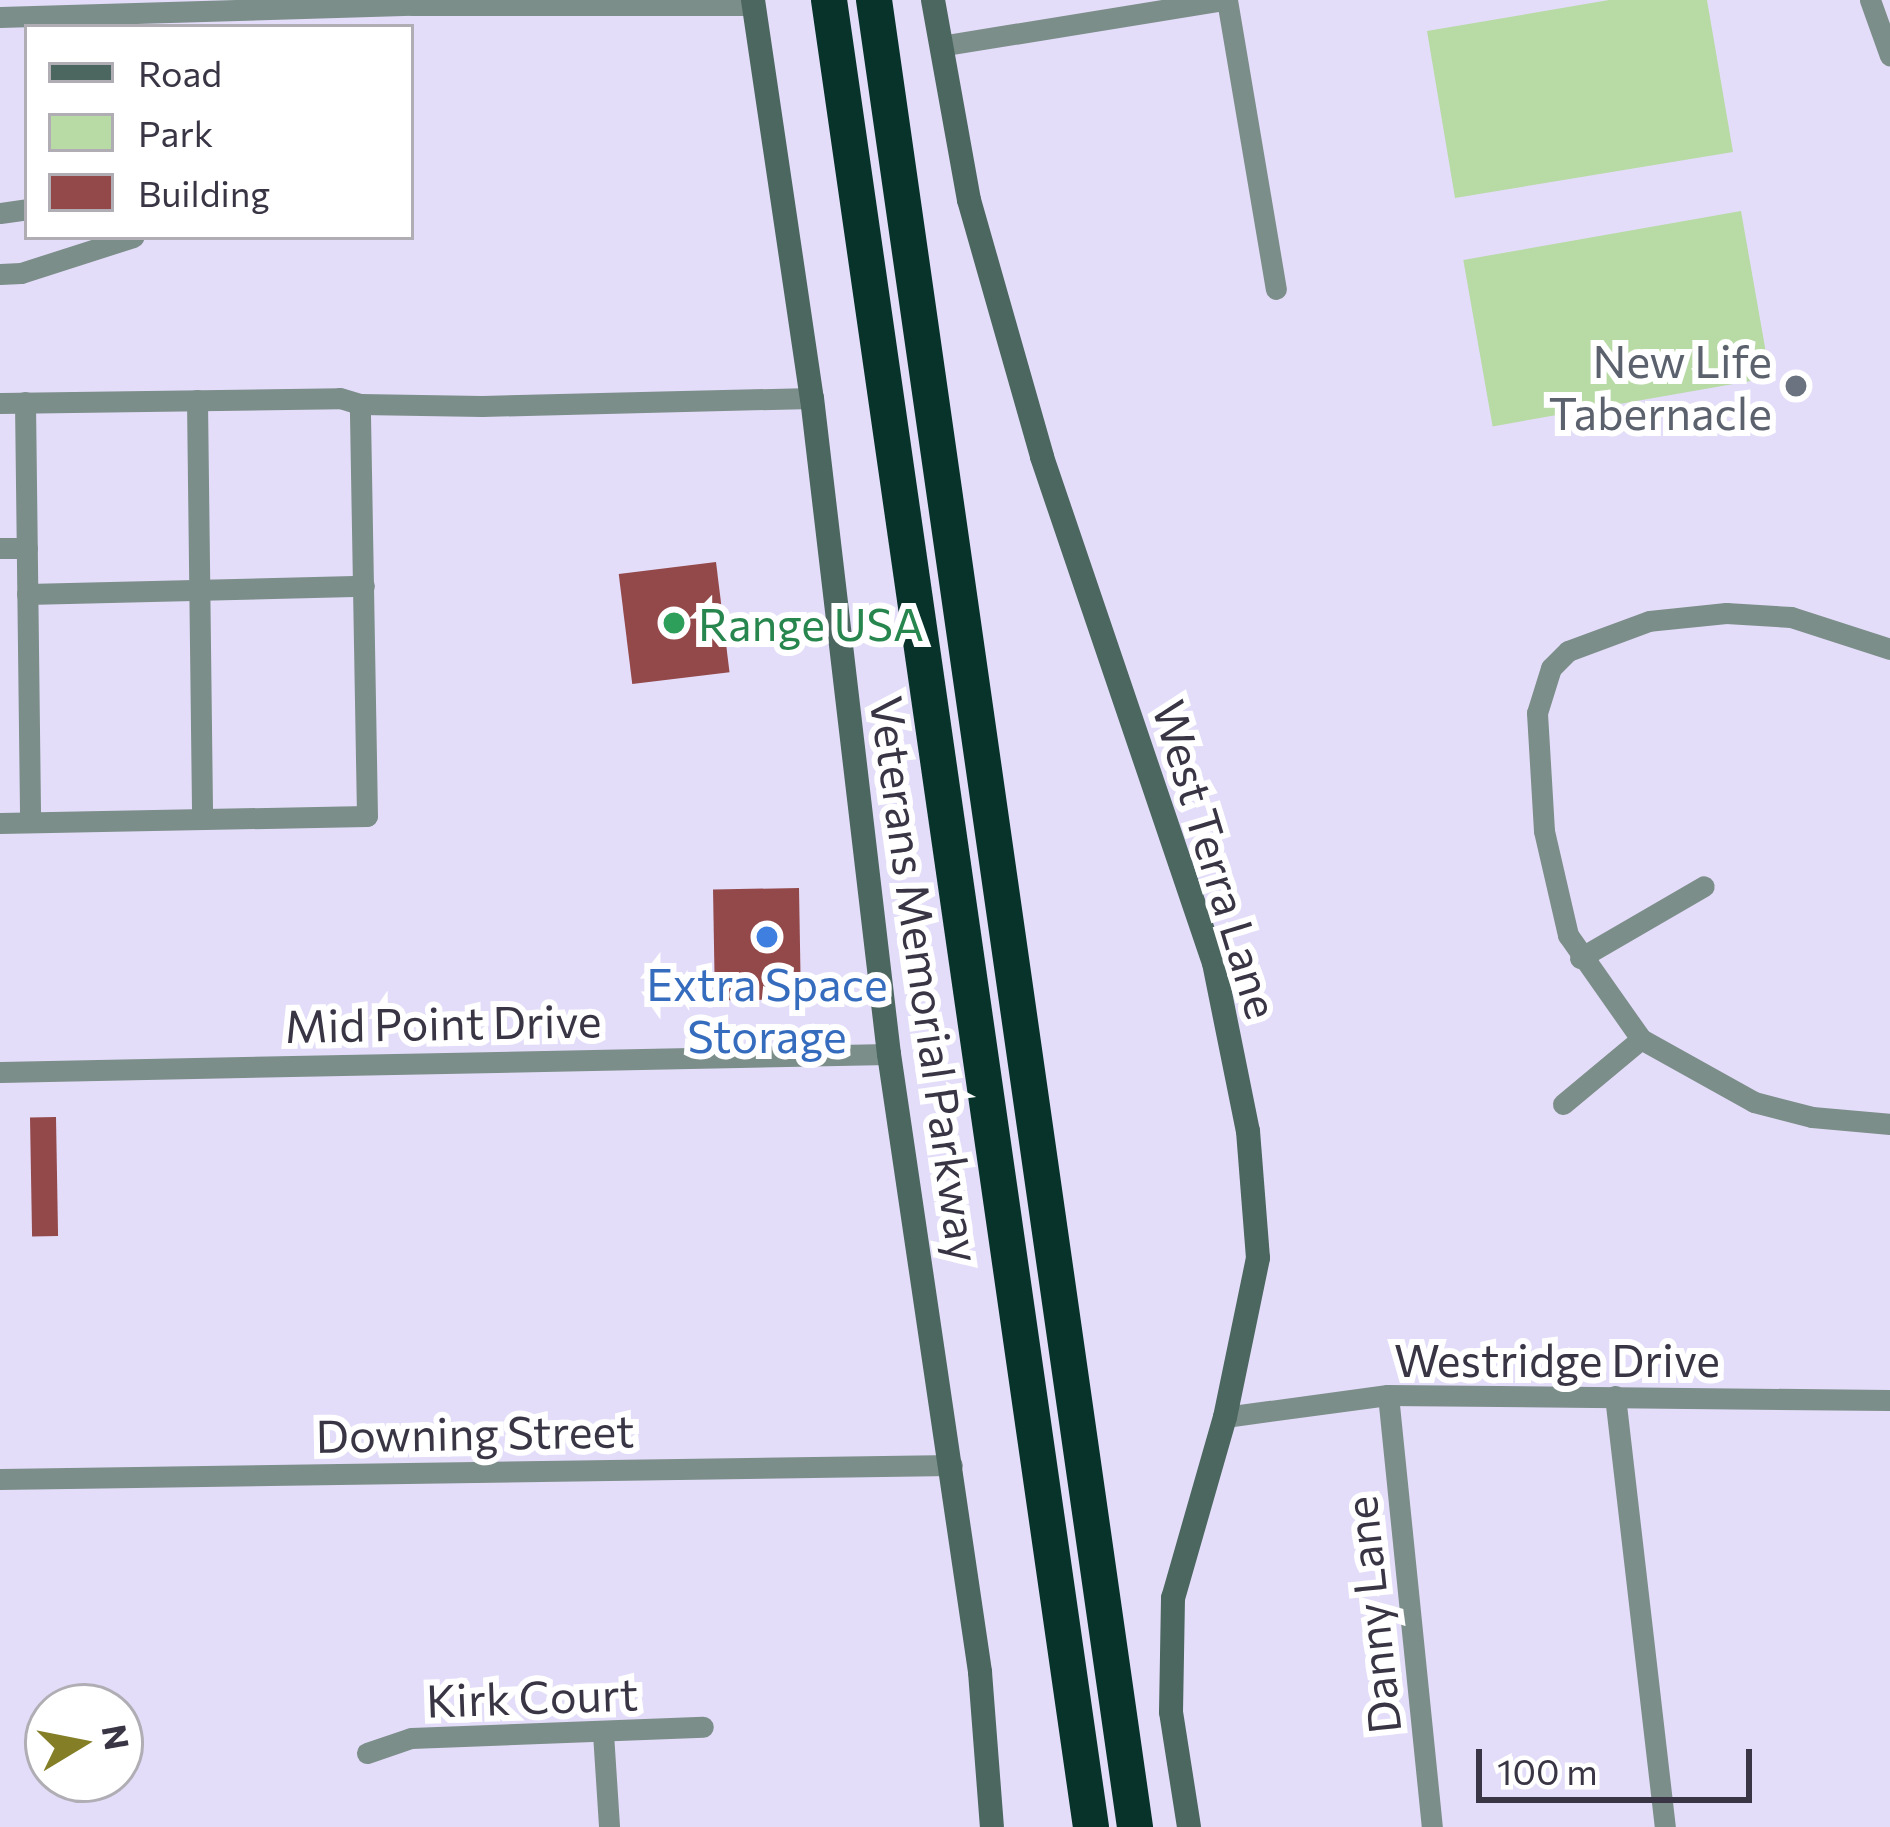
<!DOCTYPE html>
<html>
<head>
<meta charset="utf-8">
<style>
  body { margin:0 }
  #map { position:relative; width:1890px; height:1827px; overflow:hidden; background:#e4ddfa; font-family:Commissioner,sans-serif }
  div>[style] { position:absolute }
  .green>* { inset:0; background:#b8daa5; transform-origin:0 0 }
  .building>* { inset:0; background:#93494a; transform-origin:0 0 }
  .street>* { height:21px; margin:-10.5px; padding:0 10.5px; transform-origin:10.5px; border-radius:10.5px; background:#7c8e89 }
  .secondary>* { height:24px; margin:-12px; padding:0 12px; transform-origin:12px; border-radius:12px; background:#4c675f }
  .highway>* { height:36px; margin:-18px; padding:0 18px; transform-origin:18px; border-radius:18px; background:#07332a }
  .dots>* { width:33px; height:33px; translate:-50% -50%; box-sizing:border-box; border:6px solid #fff; border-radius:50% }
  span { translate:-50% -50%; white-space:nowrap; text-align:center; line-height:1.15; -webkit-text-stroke:12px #fff; paint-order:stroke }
  .worship-label { font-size:45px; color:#5b616d }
  .right { translate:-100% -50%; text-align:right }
  .leisure-label { font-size:45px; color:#27864d }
  .left { translate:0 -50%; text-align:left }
  .street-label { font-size:45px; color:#393544 }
  .shop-label { font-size:45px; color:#366cbe }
  .legend { position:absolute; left:24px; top:24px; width:390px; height:216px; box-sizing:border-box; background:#fff; border:3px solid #b0aeb4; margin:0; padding:15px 21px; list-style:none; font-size:36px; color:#393544 }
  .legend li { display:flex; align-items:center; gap:24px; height:60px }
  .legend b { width:60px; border:3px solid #b0aeb4 }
  .north { position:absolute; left:24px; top:1683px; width:120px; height:120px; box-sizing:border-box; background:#fff; border:3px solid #b0aeb4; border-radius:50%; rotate:80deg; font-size:33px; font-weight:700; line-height:48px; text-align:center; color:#393544 }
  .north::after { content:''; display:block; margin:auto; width:42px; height:54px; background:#847f27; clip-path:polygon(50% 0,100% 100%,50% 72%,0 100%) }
  .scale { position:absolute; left:1476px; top:1749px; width:276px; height:54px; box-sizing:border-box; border:6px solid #393544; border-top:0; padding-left:15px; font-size:36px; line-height:42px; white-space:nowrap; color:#393544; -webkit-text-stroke:9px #fff; paint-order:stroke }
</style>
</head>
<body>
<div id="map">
  <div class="green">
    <i style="clip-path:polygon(1609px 0,1707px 0,1733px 152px,1455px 198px,1427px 31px)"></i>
    <i style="left:1741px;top:211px;width:169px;height:282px;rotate:80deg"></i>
  </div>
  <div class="building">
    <i style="left:716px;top:562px;width:111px;height:98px;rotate:83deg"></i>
    <i style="left:799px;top:888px;width:111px;height:86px;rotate:89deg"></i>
    <i style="left:56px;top:1117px;width:119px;height:26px;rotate:89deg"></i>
  </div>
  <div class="street">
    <i style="left:1227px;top:0;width:293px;rotate:80.4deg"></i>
    <i style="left:1870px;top:0;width:59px;rotate:70.3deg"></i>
    <i style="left:0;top:17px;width:412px;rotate:-1.7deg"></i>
    <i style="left:412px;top:5px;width:342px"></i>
    <i style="left:940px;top:46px;width:288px;rotate:-9.2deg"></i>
    <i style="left:0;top:213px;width:27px;rotate:-8deg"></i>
    <i style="left:0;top:274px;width:21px;rotate:-3deg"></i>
    <i style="left:21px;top:273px;width:118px;rotate:-17.8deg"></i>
    <i style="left:197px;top:400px;width:419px;rotate:89.3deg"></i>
    <i style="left:25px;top:402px;width:420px;rotate:89.3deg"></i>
    <i style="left:0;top:403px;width:340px;rotate:-0.8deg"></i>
    <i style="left:340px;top:398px;width:21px;rotate:17deg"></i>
    <i style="left:360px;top:404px;width:122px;rotate:0.9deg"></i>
    <i style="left:482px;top:406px;width:330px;rotate:-1.4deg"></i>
    <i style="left:0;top:548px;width:27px"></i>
    <i style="left:27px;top:594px;width:337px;rotate:-1.4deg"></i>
    <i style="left:1890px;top:649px;width:104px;rotate:-162.1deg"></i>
    <i style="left:1791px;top:617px;width:65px;rotate:-176.5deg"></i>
    <i style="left:1726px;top:613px;width:77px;rotate:174.1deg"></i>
    <i style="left:1649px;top:621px;width:86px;rotate:159.7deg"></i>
    <i style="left:1568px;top:651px;width:24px;rotate:135deg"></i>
    <i style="left:1551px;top:668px;width:47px;rotate:107.3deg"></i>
    <i style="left:1537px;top:713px;width:118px;rotate:86.6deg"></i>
    <i style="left:1544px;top:831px;width:107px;rotate:77deg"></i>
    <i style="left:1568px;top:935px;width:127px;rotate:54.9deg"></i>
    <i style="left:1641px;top:1039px;width:129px;rotate:29.1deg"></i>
    <i style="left:1754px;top:1102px;width:60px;rotate:14.5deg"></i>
    <i style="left:1812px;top:1117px;width:78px;rotate:5.1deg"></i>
    <i style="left:0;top:823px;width:367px;rotate:-1.1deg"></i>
    <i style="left:367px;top:816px;width:412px;rotate:-91deg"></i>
    <i style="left:1580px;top:958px;width:143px;rotate:-30.1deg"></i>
    <i style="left:0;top:1072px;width:889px;rotate:-1.16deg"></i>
    <i style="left:1563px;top:1104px;width:102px;rotate:-39.8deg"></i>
    <i style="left:1388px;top:1395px;width:434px;rotate:84.2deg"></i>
    <i style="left:1615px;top:1396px;width:434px;rotate:83.4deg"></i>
    <i style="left:1225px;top:1417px;width:164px;rotate:-7.7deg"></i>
    <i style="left:1388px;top:1395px;width:502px;rotate:0.57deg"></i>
    <i style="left:0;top:1479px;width:952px;rotate:-0.84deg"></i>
    <i style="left:603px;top:1733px;width:94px;rotate:86.3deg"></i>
    <i style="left:367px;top:1753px;width:46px;rotate:-18.8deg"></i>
    <i style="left:411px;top:1738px;width:292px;rotate:-2.2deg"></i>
  </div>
  <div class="secondary">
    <i style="left:753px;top:0;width:402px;rotate:81.6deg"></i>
    <i style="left:812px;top:398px;width:661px;rotate:83.31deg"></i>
    <i style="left:889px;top:1054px;width:625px;rotate:81.62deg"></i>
    <i style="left:980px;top:1672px;width:155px;rotate:85.6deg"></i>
    <i style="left:933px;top:0;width:203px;rotate:79.8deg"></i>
    <i style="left:969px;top:200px;width:267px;rotate:74.1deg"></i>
    <i style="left:1042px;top:457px;width:534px;rotate:71.23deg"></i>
    <i style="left:1214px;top:963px;width:171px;rotate:78.6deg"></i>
    <i style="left:1248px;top:1131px;width:127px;rotate:85.5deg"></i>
    <i style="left:1258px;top:1258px;width:162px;rotate:101.7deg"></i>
    <i style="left:1225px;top:1417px;width:188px;rotate:106deg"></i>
    <i style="left:1173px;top:1598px;width:114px;rotate:91deg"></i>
    <i style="left:1171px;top:1712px;width:116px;rotate:81.1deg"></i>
  </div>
  <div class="highway">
    <i style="left:829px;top:0;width:1846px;rotate:81.84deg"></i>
    <i style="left:874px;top:0;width:1846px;rotate:81.87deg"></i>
  </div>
  <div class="dots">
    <i style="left:1796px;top:386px;background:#6b7280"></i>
    <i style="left:674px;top:623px;background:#2e9e5b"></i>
    <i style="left:767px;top:937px;background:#3f7fe0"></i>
  </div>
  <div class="worship-label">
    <span class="right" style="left:1772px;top:386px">New Life<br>Tabernacle</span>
  </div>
  <div class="leisure-label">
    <span class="left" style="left:698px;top:623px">Range USA</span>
  </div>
  <div class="street-label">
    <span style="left:1217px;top:859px;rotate:73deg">West Terra Lane</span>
    <span style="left:927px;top:979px;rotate:82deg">Veterans Memorial Parkway</span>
    <span style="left:443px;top:1022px;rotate:-1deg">Mid Point Drive</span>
    <span style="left:1557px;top:1359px">Westridge Drive</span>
    <span style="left:475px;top:1432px;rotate:-1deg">Downing Street</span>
    <span style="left:1371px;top:1615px;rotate:-96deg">Danny Lane</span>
    <span style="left:532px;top:1696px;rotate:-2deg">Kirk Court</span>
  </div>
  <div class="shop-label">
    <span style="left:767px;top:1009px">Extra Space<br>Storage</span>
  </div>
  <ul class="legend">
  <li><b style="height:15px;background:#4c675f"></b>Road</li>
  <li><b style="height:33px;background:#b8daa5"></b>Park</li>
  <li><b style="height:33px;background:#93494a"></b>Building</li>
  </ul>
  <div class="north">N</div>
  <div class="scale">100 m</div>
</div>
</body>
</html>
